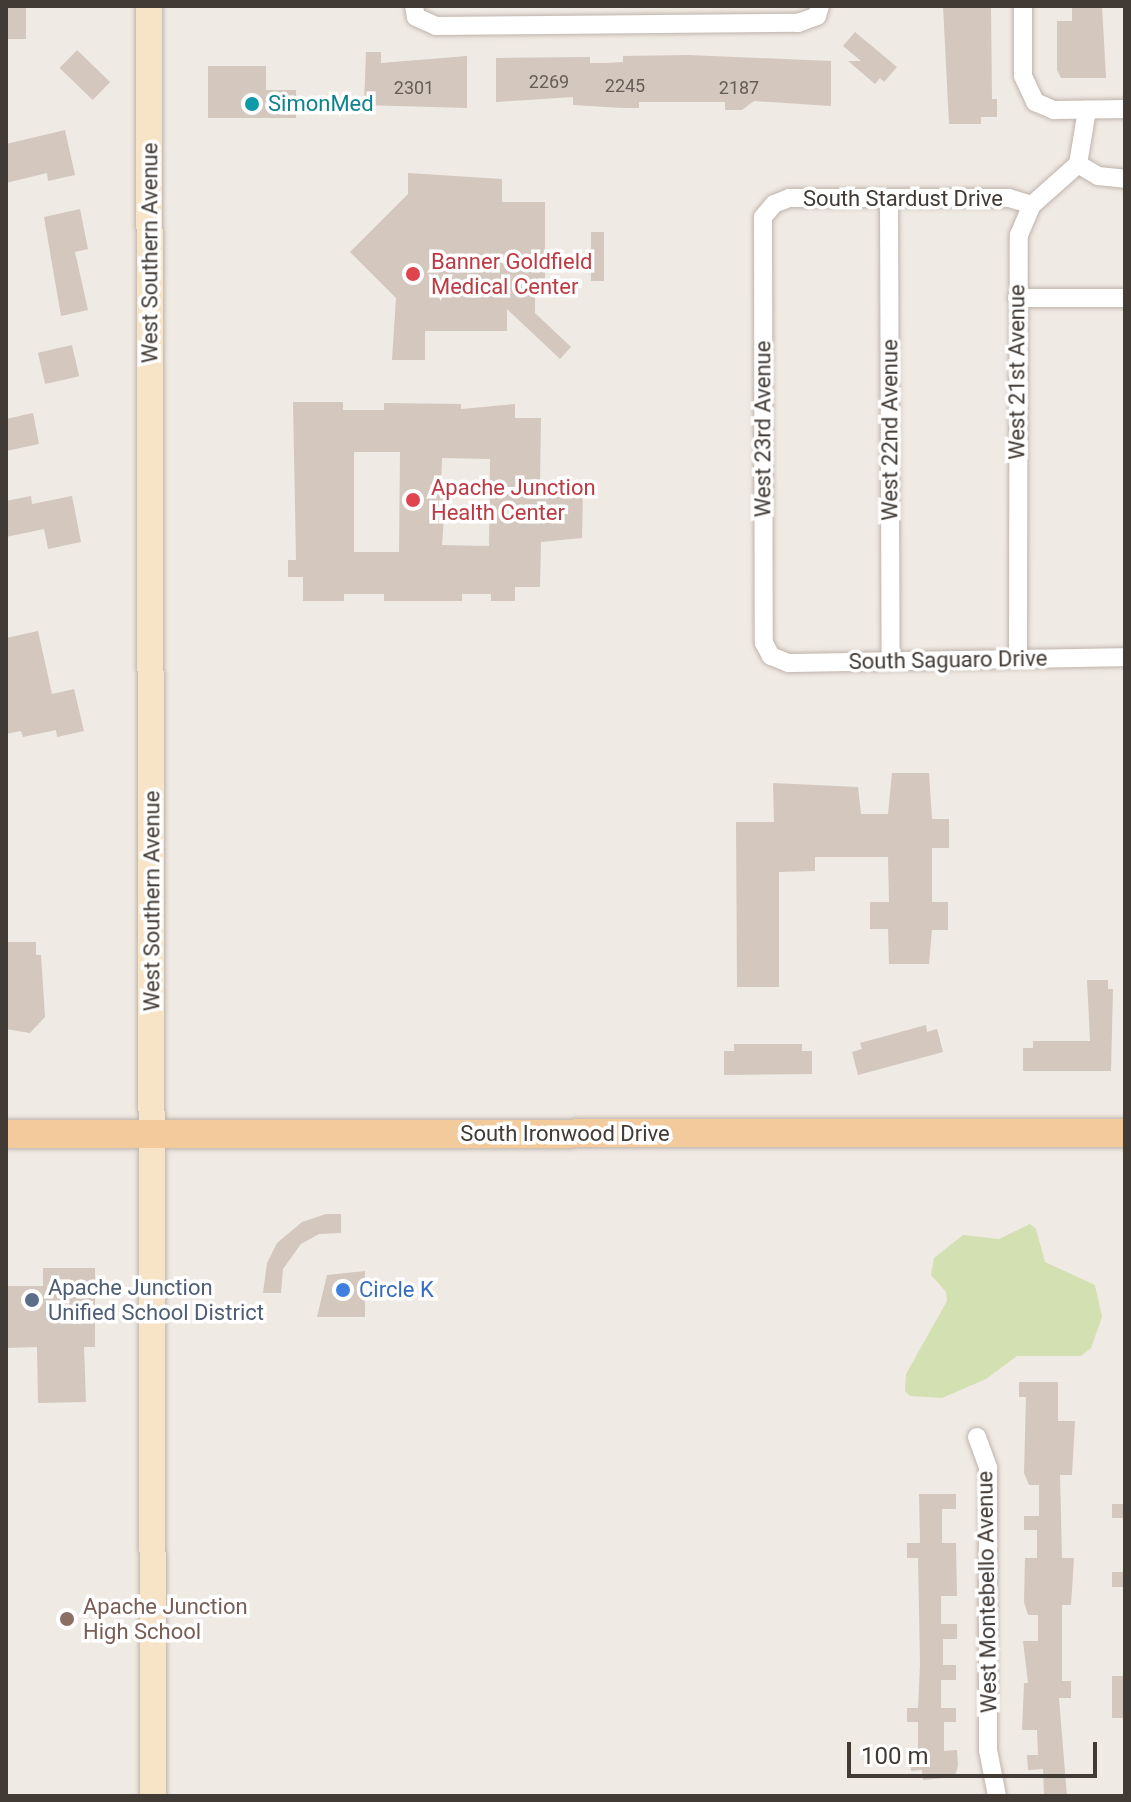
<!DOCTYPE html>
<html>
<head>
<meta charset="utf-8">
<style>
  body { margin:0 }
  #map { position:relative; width:1131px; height:1802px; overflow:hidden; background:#f0eae4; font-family:Roboto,sans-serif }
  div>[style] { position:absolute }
  .green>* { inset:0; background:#d3e0b1 }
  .building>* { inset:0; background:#d3c7be; transform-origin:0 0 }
  .roads { filter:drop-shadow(0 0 2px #bdb3ab) drop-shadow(0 0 2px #bdb3ab) }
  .street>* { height:18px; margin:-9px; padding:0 9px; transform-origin:9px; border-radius:9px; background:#fff }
  .secondary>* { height:26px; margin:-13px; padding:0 13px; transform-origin:13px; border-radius:13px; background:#f7e3c6 }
  .primary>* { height:28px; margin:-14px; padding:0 14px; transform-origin:14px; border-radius:14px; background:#f2ca9b }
  .dots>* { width:22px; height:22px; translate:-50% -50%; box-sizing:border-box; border:4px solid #fff; border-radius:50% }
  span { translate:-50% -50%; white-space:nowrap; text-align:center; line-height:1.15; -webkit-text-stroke:7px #fff; paint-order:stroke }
  .number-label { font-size:18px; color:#665d57 }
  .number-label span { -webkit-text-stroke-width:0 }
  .culture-label { font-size:22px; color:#0d838f }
  .left { translate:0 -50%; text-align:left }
  .street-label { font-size:22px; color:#413a35 }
  .health-label { font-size:22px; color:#be3a42 }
  .service-label { font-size:22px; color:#4e5e75 }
  .shop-label { font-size:22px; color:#366cbe }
  .education-label { font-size:22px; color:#785e54 }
  .frame { position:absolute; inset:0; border:8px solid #413a35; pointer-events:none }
  .scale { position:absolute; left:847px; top:1742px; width:250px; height:36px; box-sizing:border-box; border:4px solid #413a35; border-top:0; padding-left:10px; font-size:24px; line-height:28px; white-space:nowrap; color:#413a35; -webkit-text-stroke:6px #fff; paint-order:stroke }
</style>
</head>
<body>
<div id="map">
  <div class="green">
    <i style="clip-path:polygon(1030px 1224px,1036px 1229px,1045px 1262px,1095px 1285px,1102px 1317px,1091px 1348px,1081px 1356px,1017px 1356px,986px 1379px,942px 1398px,910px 1396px,905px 1391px,906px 1374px,947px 1301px,946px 1292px,931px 1275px,934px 1258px,963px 1235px,999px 1239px)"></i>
  </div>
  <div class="building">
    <i style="left:6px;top:6px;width:20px;height:33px"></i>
    <i style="clip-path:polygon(943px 6px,991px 6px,992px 99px,997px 99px,997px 117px,981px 117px,981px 124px,949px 124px)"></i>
    <i style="clip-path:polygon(1072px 6px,1102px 6px,1106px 78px,1061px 78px,1057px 70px,1057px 21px,1072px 21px)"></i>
    <i style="clip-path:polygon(855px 32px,897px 67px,884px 82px,880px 78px,875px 84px,848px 61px,861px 61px,843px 46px)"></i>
    <i style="left:77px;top:50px;width:46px;height:25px;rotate:44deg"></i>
    <i style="clip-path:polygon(366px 52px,381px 52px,381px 63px,467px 56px,467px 108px,364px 105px)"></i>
    <i style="clip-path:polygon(688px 55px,831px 61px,831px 106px,754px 101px,742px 110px,725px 110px,725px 102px,639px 102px,639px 108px,623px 108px,573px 105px,573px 97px,496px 102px,496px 58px,590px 57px,590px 63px,607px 63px,623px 62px,623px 56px)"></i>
    <i style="clip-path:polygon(208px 66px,266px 66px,266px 90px,296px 90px,296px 118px,208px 118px)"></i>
    <i style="clip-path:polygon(65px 130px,75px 175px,48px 181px,47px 173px,6px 183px,6px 144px)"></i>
    <i style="clip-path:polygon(408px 173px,502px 179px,502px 202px,545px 202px,545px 285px,535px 285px,535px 313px,571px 347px,560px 359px,507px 309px,507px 331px,425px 331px,425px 360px,392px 360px,396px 298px,350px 252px,408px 194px)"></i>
    <i style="clip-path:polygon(80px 209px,88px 249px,75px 252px,88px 310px,61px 316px,44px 217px)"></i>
    <i style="left:591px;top:232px;width:13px;height:49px"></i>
    <i style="left:72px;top:345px;width:32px;height:35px;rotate:77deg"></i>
    <i style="clip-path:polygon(evenodd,293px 402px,343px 402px,343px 410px,384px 410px,384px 403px,461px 404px,461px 409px,515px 404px,515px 418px,541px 418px,540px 485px,583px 489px,582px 538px,541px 542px,540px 587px,515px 587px,515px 601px,491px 601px,491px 594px,462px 594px,462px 601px,384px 601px,384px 594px,344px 594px,344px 601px,303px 601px,303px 577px,288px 577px,288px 560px,296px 560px,293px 402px,354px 452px,400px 452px,399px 552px,354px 552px,354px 452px,293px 402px,442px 458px,490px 459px,489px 546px,442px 545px,446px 492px,441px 492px,442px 458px)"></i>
    <i style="clip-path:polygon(33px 413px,39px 444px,6px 451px,6px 419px)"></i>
    <i style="clip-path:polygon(31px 496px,32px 504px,72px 496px,81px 542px,48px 549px,44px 529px,6px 537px,6px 501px)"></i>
    <i style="clip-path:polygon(38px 631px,52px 694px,74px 689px,84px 731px,57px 737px,56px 730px,23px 737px,21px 731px,6px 734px,6px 638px)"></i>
    <i style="clip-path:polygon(892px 773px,929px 773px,932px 819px,949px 819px,949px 848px,932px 848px,932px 902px,948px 902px,948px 930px,932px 930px,929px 964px,889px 964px,888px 929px,870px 929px,870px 902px,889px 902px,888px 857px,815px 857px,815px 871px,779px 872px,779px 987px,737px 987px,736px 822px,774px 822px,773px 783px,858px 787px,861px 814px,888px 814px)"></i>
    <i style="clip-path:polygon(6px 942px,36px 942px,36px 955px,41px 955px,45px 1017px,30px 1033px,6px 1029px)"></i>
    <i style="clip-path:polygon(1087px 980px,1108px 980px,1108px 989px,1113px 989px,1111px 1071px,1023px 1071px,1023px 1048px,1033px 1048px,1033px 1041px,1090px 1041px)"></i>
    <i style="clip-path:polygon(926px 1025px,927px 1032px,937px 1029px,943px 1052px,858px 1075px,852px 1052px,862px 1049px,860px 1043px)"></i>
    <i style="clip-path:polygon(734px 1044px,802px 1044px,802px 1051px,812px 1051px,812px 1074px,724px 1075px,724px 1051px,734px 1051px)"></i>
    <i style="clip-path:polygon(326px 1214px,341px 1214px,341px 1233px,319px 1234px,301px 1244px,283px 1269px,281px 1293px,263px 1293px,267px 1263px,277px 1243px,302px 1222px)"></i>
    <i style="clip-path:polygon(43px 1268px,95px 1268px,95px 1347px,84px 1347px,86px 1402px,38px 1403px,37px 1347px,6px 1348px,6px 1286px,43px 1286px)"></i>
    <i style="clip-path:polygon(365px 1271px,365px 1317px,317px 1317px,327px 1275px)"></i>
    <i style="clip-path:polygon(1019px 1382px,1058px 1382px,1058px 1421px,1075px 1421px,1072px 1475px,1060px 1475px,1062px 1558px,1074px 1558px,1071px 1605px,1062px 1605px,1062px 1681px,1071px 1681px,1071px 1698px,1059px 1698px,1067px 1796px,1044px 1796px,1043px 1769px,1028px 1770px,1027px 1755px,1038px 1755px,1037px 1730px,1022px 1730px,1024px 1683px,1028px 1683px,1023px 1641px,1038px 1641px,1038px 1615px,1028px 1615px,1024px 1602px,1025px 1558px,1037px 1558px,1037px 1530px,1024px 1530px,1024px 1516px,1039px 1516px,1039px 1485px,1029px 1485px,1024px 1473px,1026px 1397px,1019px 1397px)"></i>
    <i style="clip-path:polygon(919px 1494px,956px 1494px,956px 1509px,942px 1509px,942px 1543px,956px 1543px,957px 1596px,941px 1596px,941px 1624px,957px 1624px,957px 1639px,943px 1639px,943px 1665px,956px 1665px,956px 1680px,941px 1680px,941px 1708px,956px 1708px,956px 1722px,944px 1722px,944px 1751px,957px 1750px,958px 1765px,955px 1777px,923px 1780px,922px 1770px,911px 1771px,910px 1753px,918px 1752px,918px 1722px,907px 1722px,907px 1708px,918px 1708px,920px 1665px,918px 1558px,907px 1558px,907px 1543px,920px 1543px)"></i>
    <i style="left:1112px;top:1504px;width:13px;height:14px"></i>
    <i style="left:1112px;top:1572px;width:13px;height:15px"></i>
    <i style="left:1112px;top:1676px;width:13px;height:42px"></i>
  </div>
  <div class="roads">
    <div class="street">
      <i style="left:414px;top:6px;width:11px;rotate:80deg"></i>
      <i style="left:416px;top:17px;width:22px;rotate:24deg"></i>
      <i style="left:436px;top:26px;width:362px;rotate:-0.5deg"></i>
      <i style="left:798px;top:23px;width:20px;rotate:-20deg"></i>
      <i style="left:817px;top:16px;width:10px;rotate:-73deg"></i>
      <i style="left:1023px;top:6px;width:70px;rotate:90deg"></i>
      <i style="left:1023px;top:76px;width:29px;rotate:65deg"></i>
      <i style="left:1035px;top:102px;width:21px;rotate:23deg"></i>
      <i style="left:1054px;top:110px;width:71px;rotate:-0.8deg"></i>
      <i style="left:1078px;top:164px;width:23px;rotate:31deg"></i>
      <i style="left:1098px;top:176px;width:27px;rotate:6deg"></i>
      <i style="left:889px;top:198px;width:463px;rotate:89.8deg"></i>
      <i style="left:1032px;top:205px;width:24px;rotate:-163deg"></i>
      <i style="left:1009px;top:198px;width:220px;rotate:180deg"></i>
      <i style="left:789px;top:198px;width:16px;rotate:158deg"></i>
      <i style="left:774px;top:204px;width:17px;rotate:130deg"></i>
      <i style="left:763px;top:217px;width:426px;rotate:89.9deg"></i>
      <i style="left:764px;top:643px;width:15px;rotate:62deg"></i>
      <i style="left:771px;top:656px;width:18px;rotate:22deg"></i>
      <i style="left:788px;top:663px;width:337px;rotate:-1deg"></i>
      <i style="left:1017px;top:298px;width:108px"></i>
      <i style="left:1018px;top:659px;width:424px;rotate:-89.9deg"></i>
      <i style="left:1019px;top:235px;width:33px;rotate:-67deg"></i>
      <i style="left:1032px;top:205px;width:62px;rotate:-41.7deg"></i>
      <i style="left:1078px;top:164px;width:55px;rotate:-80.5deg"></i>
      <i style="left:977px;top:1437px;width:33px;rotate:70deg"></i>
      <i style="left:988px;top:1468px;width:282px;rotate:90deg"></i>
      <i style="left:988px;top:1750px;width:47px;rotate:78.9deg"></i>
    </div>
    <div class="secondary">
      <i style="left:149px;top:6px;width:1790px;rotate:89.87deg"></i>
    </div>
    <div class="primary">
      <i style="left:6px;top:1134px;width:1119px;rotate:-0.05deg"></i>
    </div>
  </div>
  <div class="dots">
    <i style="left:252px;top:104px;background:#0f9aa8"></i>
    <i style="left:413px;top:274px;background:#e0444e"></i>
    <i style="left:413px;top:500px;background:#e0444e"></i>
    <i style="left:343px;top:1290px;background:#3f7fe0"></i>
    <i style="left:32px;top:1300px;background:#5c6f8a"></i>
    <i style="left:67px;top:1619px;background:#8d6e63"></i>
  </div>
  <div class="number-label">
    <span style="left:549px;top:82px">2269</span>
    <span style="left:625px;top:86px">2245</span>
    <span style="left:414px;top:88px">2301</span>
    <span style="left:739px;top:88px">2187</span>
  </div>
  <div class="culture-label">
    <span class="left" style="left:268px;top:104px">SimonMed</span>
  </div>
  <div class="street-label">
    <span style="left:903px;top:199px">South Stardust Drive</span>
    <span style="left:150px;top:253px;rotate:-90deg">West Southern Avenue</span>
    <span style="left:1017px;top:372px;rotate:-90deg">West 21st Avenue</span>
    <span style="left:763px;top:429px;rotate:-90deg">West 23rd Avenue</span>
    <span style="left:890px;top:430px;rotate:-90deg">West 22nd Avenue</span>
    <span style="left:948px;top:660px;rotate:-1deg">South Saguaro Drive</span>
    <span style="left:152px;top:901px;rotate:-90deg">West Southern Avenue</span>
    <span style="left:565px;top:1134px">South Ironwood Drive</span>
    <span style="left:987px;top:1592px;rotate:-91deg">West Montebello Avenue</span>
  </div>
  <div class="health-label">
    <span class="left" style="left:431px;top:274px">Banner Goldfield<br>Medical Center</span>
    <span class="left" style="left:431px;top:500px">Apache Junction<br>Health Center</span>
  </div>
  <div class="service-label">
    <span class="left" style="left:48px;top:1300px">Apache Junction<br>Unified School District</span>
  </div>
  <div class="shop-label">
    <span class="left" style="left:359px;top:1290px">Circle K</span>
  </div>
  <div class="education-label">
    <span class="left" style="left:83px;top:1619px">Apache Junction<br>High School</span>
  </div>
  <div class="frame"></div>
  <div class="scale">100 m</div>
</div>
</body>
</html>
